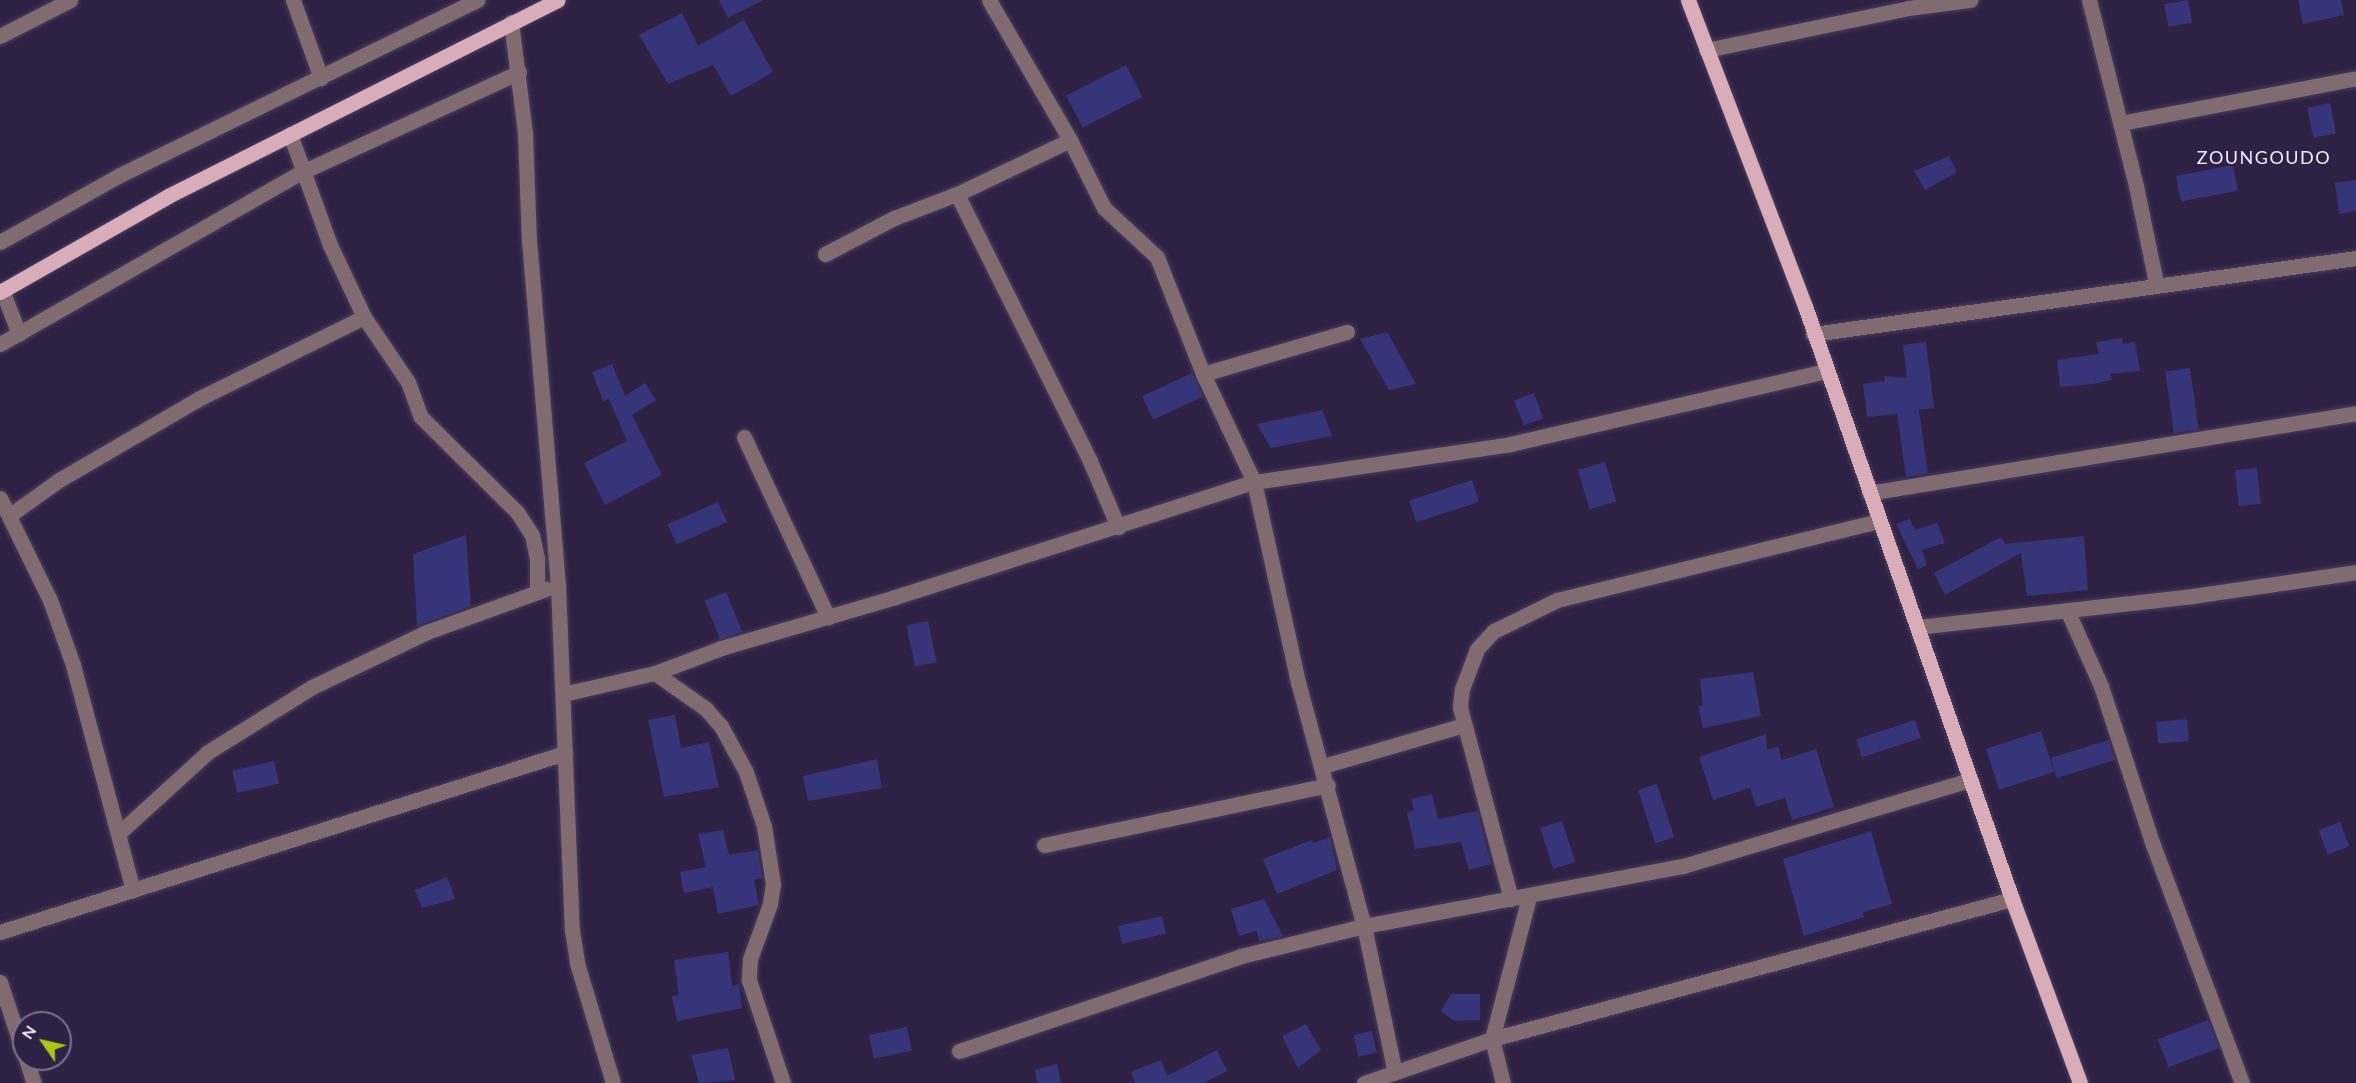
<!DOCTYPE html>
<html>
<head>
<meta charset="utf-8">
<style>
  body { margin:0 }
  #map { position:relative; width:2356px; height:1083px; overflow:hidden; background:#2e2143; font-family:Lato,sans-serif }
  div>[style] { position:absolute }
  .building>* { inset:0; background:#363579; transform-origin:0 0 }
  .roads { filter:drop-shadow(0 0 2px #493d5d) drop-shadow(0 0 2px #493d5d) }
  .minor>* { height:15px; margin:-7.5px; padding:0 7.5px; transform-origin:7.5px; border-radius:7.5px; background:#806b70 }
  .major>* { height:15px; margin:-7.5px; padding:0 7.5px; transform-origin:7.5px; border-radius:7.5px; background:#d8acb8 }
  span { translate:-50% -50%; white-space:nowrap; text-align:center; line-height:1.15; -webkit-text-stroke:5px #2e2143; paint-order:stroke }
  .neighbourhood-label { font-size:18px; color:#f0eafd; letter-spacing:1.5px }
  .north { position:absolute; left:12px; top:1011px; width:60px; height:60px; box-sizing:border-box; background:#2e2143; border:2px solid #7c718d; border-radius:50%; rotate:304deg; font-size:16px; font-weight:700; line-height:24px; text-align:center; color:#f0eafd }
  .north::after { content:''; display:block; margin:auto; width:21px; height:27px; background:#aac717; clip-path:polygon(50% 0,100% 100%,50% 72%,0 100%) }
</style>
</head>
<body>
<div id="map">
  <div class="building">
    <i style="clip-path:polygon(719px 0,763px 0,728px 18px)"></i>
    <i style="left:2188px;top:0;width:23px;height:24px;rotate:80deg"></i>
    <i style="clip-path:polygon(2298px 0,2341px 0,2344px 15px,2303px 24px)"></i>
    <i style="clip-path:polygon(682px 13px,698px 46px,744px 20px,773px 72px,731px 96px,713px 65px,668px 84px,639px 35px)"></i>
    <i style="left:1126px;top:65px;width:36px;height:67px;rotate:63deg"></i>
    <i style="left:2330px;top:103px;width:31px;height:23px;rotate:79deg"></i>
    <i style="clip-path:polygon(1949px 156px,1957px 172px,1925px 190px,1914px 171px)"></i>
    <i style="left:2233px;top:165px;width:26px;height:58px;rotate:79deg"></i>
    <i style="clip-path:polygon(2356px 180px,2356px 211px,2339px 214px,2335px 183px)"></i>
    <i style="clip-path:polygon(1387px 332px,1416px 384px,1389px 390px,1360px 339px)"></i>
    <i style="clip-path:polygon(2122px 338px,2123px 344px,2135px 342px,2140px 371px,2110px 374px,2112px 380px,2093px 384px,2060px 387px,2057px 360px,2099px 354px,2096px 342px)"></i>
    <i style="clip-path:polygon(1926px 342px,1934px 408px,1919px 410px,1928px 473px,1906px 477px,1897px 414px,1867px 417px,1863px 384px,1885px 381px,1884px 376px,1907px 378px,1903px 345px)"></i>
    <i style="clip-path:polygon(612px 364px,625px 396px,645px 383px,656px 400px,632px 415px,662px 475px,605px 505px,584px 463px,627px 441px,609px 399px,603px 401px,592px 372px)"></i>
    <i style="left:2190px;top:368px;width:62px;height:25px;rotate:82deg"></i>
    <i style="left:1192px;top:373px;width:26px;height:55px;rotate:65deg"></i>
    <i style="left:1534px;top:393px;width:27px;height:21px;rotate:70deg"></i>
    <i style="clip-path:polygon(1322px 410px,1332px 436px,1271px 448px,1257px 424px)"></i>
    <i style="left:1605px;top:462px;width:41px;height:28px;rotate:74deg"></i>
    <i style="left:2257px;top:468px;width:36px;height:22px;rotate:84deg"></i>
    <i style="left:1472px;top:480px;width:23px;height:66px;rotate:72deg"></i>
    <i style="left:718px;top:502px;width:22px;height:55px;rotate:66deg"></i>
    <i style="clip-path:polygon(1910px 519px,1915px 530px,1937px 523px,1945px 543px,1922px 550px,1927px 565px,1918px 569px,1896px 524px)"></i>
    <i style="clip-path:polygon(466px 535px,471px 606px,417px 626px,413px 554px)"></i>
    <i style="clip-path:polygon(2084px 536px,2088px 590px,2027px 596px,2021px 553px,1945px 595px,1934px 573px,2001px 537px,2005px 544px)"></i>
    <i style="left:726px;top:592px;width:43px;height:23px;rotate:68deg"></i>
    <i style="left:928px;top:621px;width:42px;height:22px;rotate:78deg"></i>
    <i style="clip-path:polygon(1753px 672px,1761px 716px,1703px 728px,1698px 706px,1703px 705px,1700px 679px)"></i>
    <i style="clip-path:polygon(675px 715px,681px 748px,709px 742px,719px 787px,664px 797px,648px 720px)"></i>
    <i style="left:2187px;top:719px;width:22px;height:31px;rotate:85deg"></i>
    <i style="left:1915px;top:720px;width:19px;height:62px;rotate:72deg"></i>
    <i style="left:2041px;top:731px;width:43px;height:58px;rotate:72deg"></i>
    <i style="clip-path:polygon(1766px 734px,1767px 750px,1778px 747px,1782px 760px,1816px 749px,1834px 807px,1792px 820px,1785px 798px,1756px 807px,1750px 788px,1713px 800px,1699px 757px)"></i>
    <i style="left:2109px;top:740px;width:21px;height:61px;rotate:73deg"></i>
    <i style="clip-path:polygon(877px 759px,882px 788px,808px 801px,803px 776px)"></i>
    <i style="left:274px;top:761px;width:23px;height:43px;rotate:77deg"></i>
    <i style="left:1657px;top:784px;width:56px;height:20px;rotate:72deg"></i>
    <i style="clip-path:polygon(1432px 794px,1438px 819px,1478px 811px,1491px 864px,1469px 870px,1461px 842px,1415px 849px,1407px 812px,1414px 810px,1411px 799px)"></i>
    <i style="left:1562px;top:821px;width:43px;height:23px;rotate:72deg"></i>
    <i style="left:2340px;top:822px;width:26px;height:23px;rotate:69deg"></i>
    <i style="clip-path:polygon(723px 830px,729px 855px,758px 850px,762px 878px,754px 880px,759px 905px,718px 914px,713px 887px,684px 893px,680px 872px,706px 867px,698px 834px)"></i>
    <i style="clip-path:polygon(1871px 831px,1892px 904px,1863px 912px,1864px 917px,1804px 936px,1783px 859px)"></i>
    <i style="clip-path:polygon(1330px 837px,1337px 870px,1277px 894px,1263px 859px,1312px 840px,1313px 843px)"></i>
    <i style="clip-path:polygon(447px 877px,455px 899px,422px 908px,415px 890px)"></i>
    <i style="clip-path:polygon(1264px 899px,1283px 936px,1259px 941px,1257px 931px,1239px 936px,1231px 909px)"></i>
    <i style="left:1162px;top:916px;width:18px;height:45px;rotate:77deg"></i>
    <i style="clip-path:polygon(728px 952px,732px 986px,739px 984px,742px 1008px,677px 1021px,672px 996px,679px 995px,674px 960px)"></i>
    <i style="clip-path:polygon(1451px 994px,1480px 994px,1480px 1020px,1454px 1021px,1441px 1011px)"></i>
    <i style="left:2208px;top:1020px;width:30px;height:54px;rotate:69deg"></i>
    <i style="clip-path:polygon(1306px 1024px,1321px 1050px,1298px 1068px,1282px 1036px)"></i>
    <i style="left:907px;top:1027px;width:24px;height:39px;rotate:78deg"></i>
    <i style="left:1372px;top:1031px;width:22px;height:19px;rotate:77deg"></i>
    <i style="clip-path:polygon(728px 1048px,735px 1080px,699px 1083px,691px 1055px)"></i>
    <i style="clip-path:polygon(1217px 1050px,1227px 1071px,1203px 1083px,1135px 1083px,1131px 1072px,1161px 1060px,1167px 1076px)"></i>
    <i style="clip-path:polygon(1057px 1064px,1061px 1083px,1037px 1083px,1035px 1070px)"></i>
  </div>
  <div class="roads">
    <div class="minor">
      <i style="left:293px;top:0;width:83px;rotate:70.3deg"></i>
      <i style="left:989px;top:0;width:162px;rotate:59.9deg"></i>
      <i style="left:1070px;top:140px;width:76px;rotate:63.4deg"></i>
      <i style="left:1104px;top:208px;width:72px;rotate:42.8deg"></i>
      <i style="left:1157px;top:257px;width:126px;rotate:68.5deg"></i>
      <i style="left:1203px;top:374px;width:119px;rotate:64.7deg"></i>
      <i style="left:1254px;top:482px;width:205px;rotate:77.6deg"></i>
      <i style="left:1298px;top:682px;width:253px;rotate:74.9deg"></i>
      <i style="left:1364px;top:926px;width:150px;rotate:78.1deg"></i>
      <i style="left:2089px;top:0;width:192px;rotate:75.8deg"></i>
      <i style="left:2136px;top:186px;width:99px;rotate:78.3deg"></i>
      <i style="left:511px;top:22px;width:112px;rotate:82.8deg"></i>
      <i style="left:525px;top:133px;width:107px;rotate:87.9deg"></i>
      <i style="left:529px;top:240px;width:346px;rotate:85.2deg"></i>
      <i style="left:558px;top:585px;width:345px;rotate:87.7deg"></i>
      <i style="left:572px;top:930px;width:33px;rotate:81deg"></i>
      <i style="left:577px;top:963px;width:125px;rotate:73.3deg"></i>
      <i style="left:0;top:36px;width:79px;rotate:-27.2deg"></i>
      <i style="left:1706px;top:50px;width:206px;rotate:-11.7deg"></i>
      <i style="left:1908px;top:8px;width:63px;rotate:-7.4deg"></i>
      <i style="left:2121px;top:123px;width:239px;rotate:-10.8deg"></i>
      <i style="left:290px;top:134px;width:118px;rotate:70.2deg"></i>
      <i style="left:330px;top:245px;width:80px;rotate:64.7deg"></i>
      <i style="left:364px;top:317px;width:78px;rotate:55.9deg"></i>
      <i style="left:408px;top:382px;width:37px;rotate:70deg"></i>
      <i style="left:421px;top:417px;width:135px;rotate:44.7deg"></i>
      <i style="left:517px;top:512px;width:27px;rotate:57deg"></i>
      <i style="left:532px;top:535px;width:24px;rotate:78deg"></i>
      <i style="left:537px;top:558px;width:34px;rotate:90deg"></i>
      <i style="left:957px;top:194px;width:298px;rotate:63.5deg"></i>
      <i style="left:1090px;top:461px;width:72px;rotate:67deg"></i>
      <i style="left:0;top:242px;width:137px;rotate:-29.2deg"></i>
      <i style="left:120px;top:175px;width:398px;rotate:-26.1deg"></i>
      <i style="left:825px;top:254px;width:78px;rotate:-27.6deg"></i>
      <i style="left:894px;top:218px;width:67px;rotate:-20.9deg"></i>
      <i style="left:957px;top:194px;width:125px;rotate:-25.5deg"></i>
      <i style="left:2px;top:290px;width:47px;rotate:68.9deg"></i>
      <i style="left:1813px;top:334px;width:548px;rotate:-7.97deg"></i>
      <i style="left:0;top:344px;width:348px;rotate:-29.7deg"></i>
      <i style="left:302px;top:172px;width:239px;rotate:-24.7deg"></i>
      <i style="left:1203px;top:374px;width:150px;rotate:-16.3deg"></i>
      <i style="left:744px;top:437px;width:199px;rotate:65deg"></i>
      <i style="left:1869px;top:493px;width:494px;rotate:-9.3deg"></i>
      <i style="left:0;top:498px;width:114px;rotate:63.9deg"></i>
      <i style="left:50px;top:600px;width:69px;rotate:70.5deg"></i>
      <i style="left:73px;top:665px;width:233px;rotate:75.1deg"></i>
      <i style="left:10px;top:515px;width:60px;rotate:-35.5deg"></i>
      <i style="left:59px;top:480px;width:161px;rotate:-30.2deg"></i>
      <i style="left:198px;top:399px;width:185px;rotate:-26.3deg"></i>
      <i style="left:2067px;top:610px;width:83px;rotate:65.9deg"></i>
      <i style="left:2101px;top:686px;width:167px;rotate:71.9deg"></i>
      <i style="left:2153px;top:845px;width:254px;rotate:69.5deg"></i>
      <i style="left:1917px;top:627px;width:277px;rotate:-6.4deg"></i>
      <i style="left:2192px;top:596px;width:166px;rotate:-8.3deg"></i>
      <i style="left:655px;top:673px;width:62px;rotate:35.2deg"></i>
      <i style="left:706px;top:709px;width:23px;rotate:49deg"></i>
      <i style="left:721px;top:726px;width:52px;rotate:61.5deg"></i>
      <i style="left:746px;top:772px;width:57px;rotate:71.6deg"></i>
      <i style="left:764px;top:826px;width:59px;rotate:81.2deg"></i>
      <i style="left:773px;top:884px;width:20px;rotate:99deg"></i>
      <i style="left:770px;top:904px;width:59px;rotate:110deg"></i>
      <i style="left:750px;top:959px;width:21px;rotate:93deg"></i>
      <i style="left:749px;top:980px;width:108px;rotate:71.7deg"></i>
      <i style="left:563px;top:694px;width:94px;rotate:-12.9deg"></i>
      <i style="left:655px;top:673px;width:71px;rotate:-20.7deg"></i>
      <i style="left:721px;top:648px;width:181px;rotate:-16.3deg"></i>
      <i style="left:895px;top:597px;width:377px;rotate:-17.8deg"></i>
      <i style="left:1254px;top:482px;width:259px;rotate:-8.4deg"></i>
      <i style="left:1510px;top:444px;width:324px;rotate:-13deg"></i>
      <i style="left:1323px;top:766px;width:147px;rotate:-16.2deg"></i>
      <i style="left:119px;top:833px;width:120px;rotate:-42.3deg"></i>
      <i style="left:208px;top:752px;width:123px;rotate:-32deg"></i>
      <i style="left:312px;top:687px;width:127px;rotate:-25.6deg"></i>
      <i style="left:427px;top:632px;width:127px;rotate:-19.9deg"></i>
      <i style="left:1044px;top:845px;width:290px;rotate:-11.9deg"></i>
      <i style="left:1511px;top:899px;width:199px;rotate:-104.9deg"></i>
      <i style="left:1460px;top:707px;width:18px;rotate:-84deg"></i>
      <i style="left:1462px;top:689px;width:43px;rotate:-69.4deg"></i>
      <i style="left:1477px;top:649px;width:25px;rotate:-47deg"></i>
      <i style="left:1494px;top:631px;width:70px;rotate:-26.2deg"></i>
      <i style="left:1557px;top:600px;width:332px;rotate:-13.8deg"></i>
      <i style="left:0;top:932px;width:593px;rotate:-17.58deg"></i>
      <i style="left:0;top:982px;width:76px;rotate:71.6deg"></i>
      <i style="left:959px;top:1051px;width:298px;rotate:-18.6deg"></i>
      <i style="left:1241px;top:956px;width:127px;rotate:-13.7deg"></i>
      <i style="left:1364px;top:926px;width:325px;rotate:-10.7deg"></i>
      <i style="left:1683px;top:866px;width:300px;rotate:-16.7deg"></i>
      <i style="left:26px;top:1059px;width:25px;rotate:72deg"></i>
      <i style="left:1364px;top:1083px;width:135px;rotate:-19deg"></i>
      <i style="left:1492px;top:1039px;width:539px;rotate:-15.07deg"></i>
      <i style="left:1503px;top:1083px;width:45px;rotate:-104deg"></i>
      <i style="left:1492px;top:1039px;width:147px;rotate:-75.4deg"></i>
    </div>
    <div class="major">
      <i style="left:1688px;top:0;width:328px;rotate:69.1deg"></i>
      <i style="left:1805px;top:306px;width:628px;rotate:70.76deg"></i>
      <i style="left:2012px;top:899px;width:196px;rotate:69.7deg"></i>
      <i style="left:0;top:292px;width:193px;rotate:-29.7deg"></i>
      <i style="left:168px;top:196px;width:436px;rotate:-26.7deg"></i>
    </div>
  </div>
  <div class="neighbourhood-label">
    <span style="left:2264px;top:157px">ZOUNGOUDO</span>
  </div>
  <div class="north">N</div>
</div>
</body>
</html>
